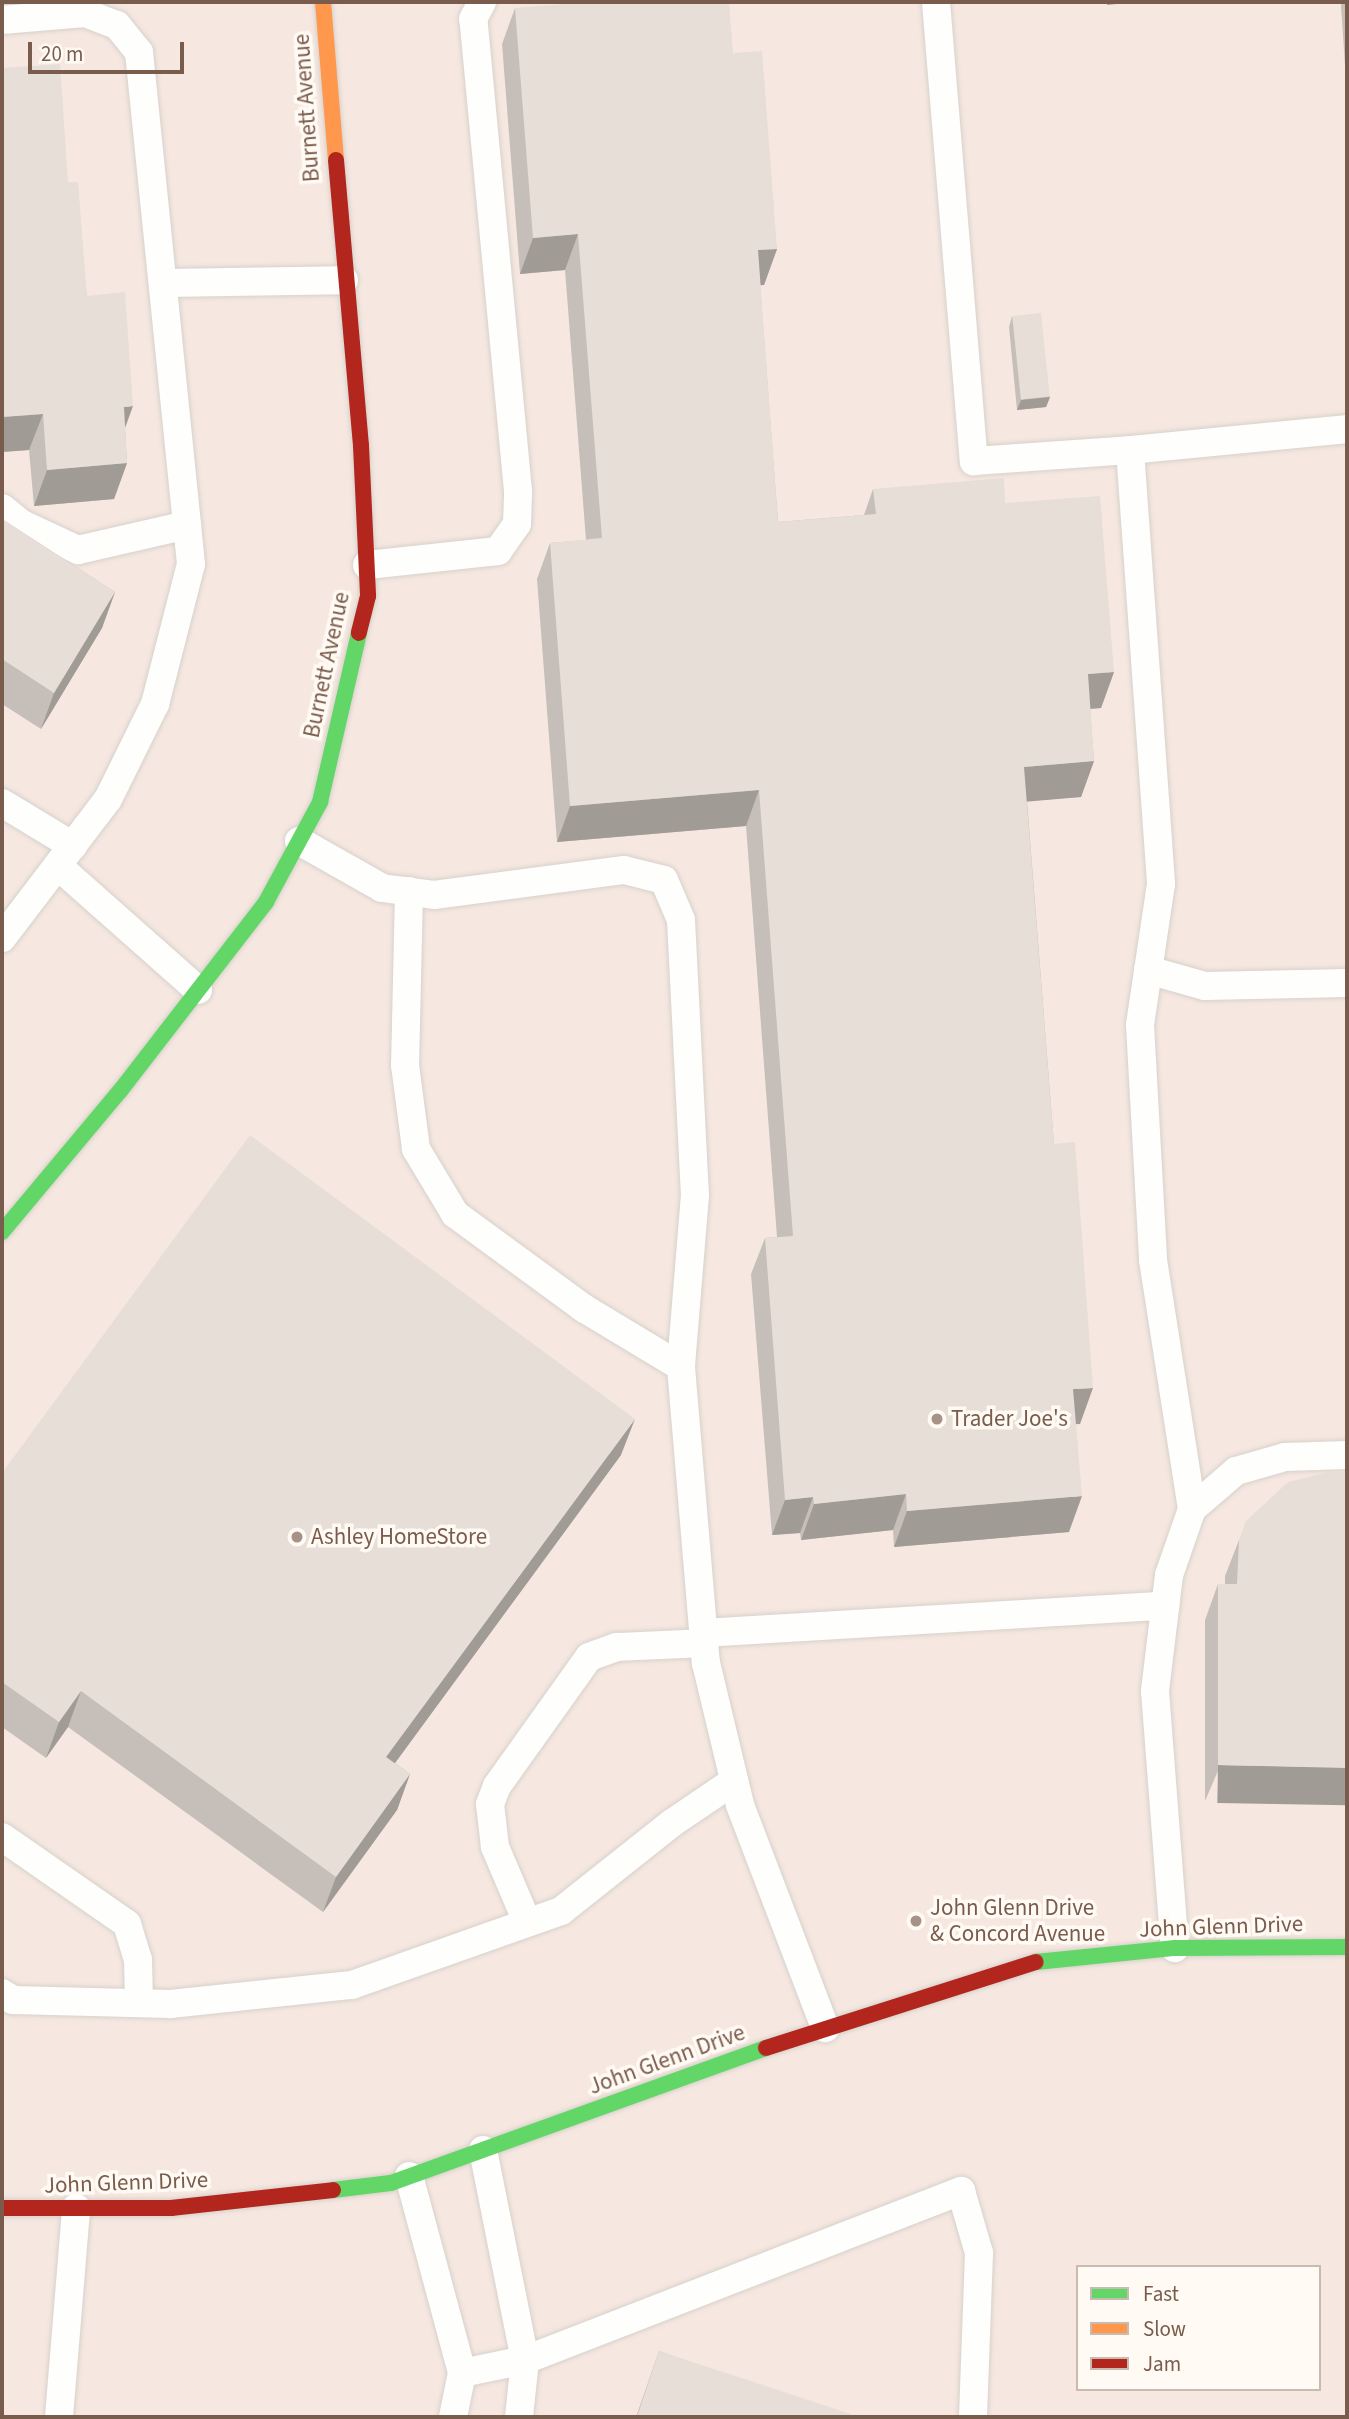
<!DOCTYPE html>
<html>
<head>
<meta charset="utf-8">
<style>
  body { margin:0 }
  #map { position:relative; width:1349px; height:2419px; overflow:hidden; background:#f9f5f0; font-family:"Source Sans 3",sans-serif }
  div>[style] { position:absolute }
  .commercial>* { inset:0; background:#f6e8e1 }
  .roads { filter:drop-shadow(0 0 2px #d7d1cb) drop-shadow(0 0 2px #d7d1cb) }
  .lane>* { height:28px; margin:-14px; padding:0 14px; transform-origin:14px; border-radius:14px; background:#fefefd }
  .fast>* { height:16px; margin:-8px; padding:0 8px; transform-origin:8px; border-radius:8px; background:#63d668 }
  .slow>* { height:16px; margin:-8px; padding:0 8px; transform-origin:8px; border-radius:8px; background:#ff974d }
  .jam>* { height:16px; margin:-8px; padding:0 8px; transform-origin:8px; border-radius:8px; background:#b3261e }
  .wall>* { inset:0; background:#c6bfb9 }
  .shaded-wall>* { inset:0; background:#a19b96; transform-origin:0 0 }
  .building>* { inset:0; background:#e6ded7; transform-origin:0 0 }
  .dots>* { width:19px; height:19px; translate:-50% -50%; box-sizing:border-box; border:4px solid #fffaf3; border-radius:50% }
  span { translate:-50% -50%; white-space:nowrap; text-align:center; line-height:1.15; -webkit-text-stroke:7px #fffaf3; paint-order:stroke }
  .street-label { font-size:23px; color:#7a5c4d }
  .poi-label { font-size:23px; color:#7a5c4d }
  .left { translate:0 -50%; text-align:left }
  .frame { position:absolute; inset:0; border:4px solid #7a5c4d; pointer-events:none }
  .legend { position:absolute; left:1076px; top:2265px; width:245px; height:126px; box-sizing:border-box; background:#fffaf3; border:2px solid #cabbb1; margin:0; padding:9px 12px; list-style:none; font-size:21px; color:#7a5c4d }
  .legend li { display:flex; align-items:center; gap:14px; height:35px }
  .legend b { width:35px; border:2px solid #cabbb1 }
  .scale { position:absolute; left:28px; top:42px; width:156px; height:32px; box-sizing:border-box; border:4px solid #7a5c4d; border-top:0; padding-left:9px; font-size:21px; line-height:24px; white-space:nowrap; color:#7a5c4d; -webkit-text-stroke:5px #fffaf3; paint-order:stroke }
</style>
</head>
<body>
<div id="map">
  <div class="commercial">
    <i style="clip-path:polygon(evenodd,2px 2px,1347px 2px,1347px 2417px,2px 2417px,2px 2px,1078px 2267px,1319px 2267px,1319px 2389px,1078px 2389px,1078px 2267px)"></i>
  </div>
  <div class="roads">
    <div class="lane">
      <i style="left:936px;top:2px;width:461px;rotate:85.3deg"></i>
      <i style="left:974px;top:461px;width:156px;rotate:-4deg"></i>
      <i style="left:1130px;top:450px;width:435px;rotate:85.9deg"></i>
      <i style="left:1161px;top:884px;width:143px;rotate:98.5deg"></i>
      <i style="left:1140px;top:1025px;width:235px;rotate:86.8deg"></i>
      <i style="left:1153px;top:1260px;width:252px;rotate:81.1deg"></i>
      <i style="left:1192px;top:1509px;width:70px;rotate:109.2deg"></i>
      <i style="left:1169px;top:1575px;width:117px;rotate:96.9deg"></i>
      <i style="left:1155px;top:1691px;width:258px;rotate:85.6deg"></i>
      <i style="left:2px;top:20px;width:83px;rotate:-4.8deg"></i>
      <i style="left:85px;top:13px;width:34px;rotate:21deg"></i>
      <i style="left:117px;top:25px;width:35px;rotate:51deg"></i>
      <i style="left:139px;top:52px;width:515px;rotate:84.2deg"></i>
      <i style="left:191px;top:564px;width:145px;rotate:104.4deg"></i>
      <i style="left:155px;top:704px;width:106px;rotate:116.3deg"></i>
      <i style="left:108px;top:799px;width:175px;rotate:127.3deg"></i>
      <i style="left:163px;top:283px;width:181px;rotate:-0.9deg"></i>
      <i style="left:1130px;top:450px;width:218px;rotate:-5.5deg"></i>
      <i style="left:2px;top:508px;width:26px;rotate:39deg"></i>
      <i style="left:22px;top:524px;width:62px;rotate:24.9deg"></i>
      <i style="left:78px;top:550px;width:112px;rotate:-12.9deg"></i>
      <i style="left:367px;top:565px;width:132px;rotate:-6.1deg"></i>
      <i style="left:498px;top:551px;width:33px;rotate:-55deg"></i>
      <i style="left:517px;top:524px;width:33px;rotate:-88deg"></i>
      <i style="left:518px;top:491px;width:474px;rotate:-95.4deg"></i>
      <i style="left:473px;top:19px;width:19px;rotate:-62deg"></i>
      <i style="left:2px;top:803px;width:83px;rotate:31.2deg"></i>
      <i style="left:299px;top:841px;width:95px;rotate:29.5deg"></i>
      <i style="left:382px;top:888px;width:52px;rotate:7.7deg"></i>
      <i style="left:434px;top:895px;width:192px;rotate:-7.5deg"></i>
      <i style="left:624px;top:870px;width:41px;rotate:14deg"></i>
      <i style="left:664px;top:880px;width:43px;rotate:67deg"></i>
      <i style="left:681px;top:920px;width:275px;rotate:87.1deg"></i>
      <i style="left:695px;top:1195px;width:173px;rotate:94.7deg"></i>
      <i style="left:681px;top:1367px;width:297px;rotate:85.2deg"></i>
      <i style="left:706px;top:1663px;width:146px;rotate:76.5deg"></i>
      <i style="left:740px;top:1805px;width:239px;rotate:69.1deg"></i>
      <i style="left:58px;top:866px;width:187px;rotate:41.5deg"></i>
      <i style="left:409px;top:891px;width:174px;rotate:91.3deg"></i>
      <i style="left:405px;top:1065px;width:85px;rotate:82.5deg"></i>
      <i style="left:416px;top:1149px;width:76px;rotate:59deg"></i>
      <i style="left:455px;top:1214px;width:161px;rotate:36.2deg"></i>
      <i style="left:585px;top:1309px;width:112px;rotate:31.1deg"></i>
      <i style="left:1148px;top:970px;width:59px;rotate:15.7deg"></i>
      <i style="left:1205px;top:986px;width:142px;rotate:-1.2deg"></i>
      <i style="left:1192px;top:1509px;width:58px;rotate:-40.8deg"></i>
      <i style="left:1236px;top:1471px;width:51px;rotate:-15.9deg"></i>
      <i style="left:1285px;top:1457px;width:62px;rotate:-1.8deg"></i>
      <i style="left:704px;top:1633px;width:462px;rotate:-3.4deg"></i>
      <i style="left:2px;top:1837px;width:152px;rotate:34.8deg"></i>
      <i style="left:127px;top:1924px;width:37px;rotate:73deg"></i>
      <i style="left:138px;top:1959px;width:44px;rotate:88.7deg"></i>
      <i style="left:527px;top:1922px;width:82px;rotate:-113.1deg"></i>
      <i style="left:495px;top:1847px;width:43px;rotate:-96.6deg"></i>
      <i style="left:490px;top:1804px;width:19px;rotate:-69deg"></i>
      <i style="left:497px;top:1786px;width:158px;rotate:-54.5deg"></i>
      <i style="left:589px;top:1657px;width:30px;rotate:-20deg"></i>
      <i style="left:617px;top:1647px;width:87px;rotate:-2.6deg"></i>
      <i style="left:2px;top:1993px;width:13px;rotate:32deg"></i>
      <i style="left:13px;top:2000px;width:157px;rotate:1.5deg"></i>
      <i style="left:170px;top:2004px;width:183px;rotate:-6deg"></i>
      <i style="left:352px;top:1985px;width:222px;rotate:-19.5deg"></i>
      <i style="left:561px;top:1911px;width:142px;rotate:-38.4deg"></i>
      <i style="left:672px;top:1823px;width:75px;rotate:-34.1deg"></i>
      <i style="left:483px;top:2150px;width:214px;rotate:78.7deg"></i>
      <i style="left:525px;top:2360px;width:57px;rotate:96deg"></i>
      <i style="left:409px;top:2176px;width:204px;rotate:74.9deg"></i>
      <i style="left:462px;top:2373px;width:45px;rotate:101.6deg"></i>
      <i style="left:462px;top:2373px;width:64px;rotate:-11.7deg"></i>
      <i style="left:525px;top:2360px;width:468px;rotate:-21.2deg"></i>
      <i style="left:961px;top:2191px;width:65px;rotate:73.8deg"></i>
      <i style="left:979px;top:2253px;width:164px;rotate:92.1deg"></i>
      <i style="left:59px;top:2417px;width:210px;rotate:-85.3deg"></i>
    </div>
    <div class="fast">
      <i style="left:2px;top:1232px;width:184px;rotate:-50.1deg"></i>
      <i style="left:120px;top:1091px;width:239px;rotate:-52.3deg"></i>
      <i style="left:266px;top:902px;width:114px;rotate:-61.6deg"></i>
      <i style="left:320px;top:802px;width:173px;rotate:-77deg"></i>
      <i style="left:1036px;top:1962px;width:140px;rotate:-5.8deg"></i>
      <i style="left:1175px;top:1948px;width:172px;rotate:-0.3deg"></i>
      <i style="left:333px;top:2190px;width:58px;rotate:-6.9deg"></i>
      <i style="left:391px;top:2183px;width:399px;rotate:-19.8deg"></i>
    </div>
    <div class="slow">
      <i style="left:323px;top:2px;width:159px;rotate:85.3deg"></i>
    </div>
    <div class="jam">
      <i style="left:336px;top:160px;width:287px;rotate:85deg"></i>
      <i style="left:361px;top:446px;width:150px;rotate:87.3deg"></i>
      <i style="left:368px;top:596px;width:38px;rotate:104deg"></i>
      <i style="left:766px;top:2048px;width:283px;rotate:-17.7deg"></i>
      <i style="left:2px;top:2208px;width:169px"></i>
      <i style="left:171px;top:2208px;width:163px;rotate:-6.3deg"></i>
    </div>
  </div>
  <div class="wall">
    <i style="clip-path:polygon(1342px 2px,1347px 2px,1347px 95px,1341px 6px)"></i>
    <i style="clip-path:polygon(515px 8px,733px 53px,777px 249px,764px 285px,760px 285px,778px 522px,864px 515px,873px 489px,1005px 503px,1114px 672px,1101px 708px,1090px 709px,1094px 761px,1081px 797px,1027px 801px,1054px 1144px,1080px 1424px,1076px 1424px,1069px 1532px,894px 1547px,893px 1530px,801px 1540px,800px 1533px,772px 1535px,751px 1274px,765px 1238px,777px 1237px,746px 826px,557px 842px,537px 579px,550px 543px,586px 540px,565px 270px,520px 274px,502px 44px)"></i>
    <i style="clip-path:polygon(2px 68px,68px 182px,87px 296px,125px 428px,127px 463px,114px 499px,34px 506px,29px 450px,2px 452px)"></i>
    <i style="clip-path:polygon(1012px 316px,1050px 397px,1046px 407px,1017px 410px,1009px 327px)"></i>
    <i style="clip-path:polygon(2px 519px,115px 592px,102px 628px,41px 729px,2px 704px)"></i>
    <i style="clip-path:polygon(621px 1455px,395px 1763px,410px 1774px,397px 1810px,323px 1912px,68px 1727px,46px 1758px,2px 1727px,2px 1473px)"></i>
    <i style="clip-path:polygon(1347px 1472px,1205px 1801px,1205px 1620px,1218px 1584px,1225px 1584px,1225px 1576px,1239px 1540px)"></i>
    <i style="clip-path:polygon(659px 2351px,849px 2417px,636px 2417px)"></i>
  </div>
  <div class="shaded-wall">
    <i style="clip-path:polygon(1108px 2px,1136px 2px,1107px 5px)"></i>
    <i style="clip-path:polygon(578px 234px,565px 270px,520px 274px,533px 238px)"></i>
    <i style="clip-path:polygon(777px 249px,764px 285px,744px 286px,758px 250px)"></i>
    <i style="clip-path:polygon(1050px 397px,1046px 407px,1017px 410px,1021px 400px)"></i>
    <i style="clip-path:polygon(133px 406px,120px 442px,124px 407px)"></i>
    <i style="clip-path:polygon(43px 414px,29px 450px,2px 452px,2px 417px)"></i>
    <i style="clip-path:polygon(127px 463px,114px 499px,34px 506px,47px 470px)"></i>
    <i style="clip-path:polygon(115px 592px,102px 628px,41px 729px,54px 693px)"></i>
    <i style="clip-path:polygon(1114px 672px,1101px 708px,1075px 710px,1088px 674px)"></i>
    <i style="clip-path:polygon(1094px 761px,1081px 797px,1011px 803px,1024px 767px)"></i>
    <i style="clip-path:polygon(759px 790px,746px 826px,557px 842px,570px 806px)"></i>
    <i style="clip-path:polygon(1093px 1388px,1080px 1424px,1060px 1425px,1073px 1389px)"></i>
    <i style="clip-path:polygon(635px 1419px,621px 1455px,373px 1793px,386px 1757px)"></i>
    <i style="clip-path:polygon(906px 1494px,893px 1530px,801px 1540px,814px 1504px)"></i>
    <i style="clip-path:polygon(1082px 1496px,1069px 1532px,894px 1547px,907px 1511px)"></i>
    <i style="clip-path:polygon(813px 1497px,800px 1533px,772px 1535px,785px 1500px)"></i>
    <i style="clip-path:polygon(81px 1691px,68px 1727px,46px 1758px,59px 1722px)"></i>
    <i style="left:1218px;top:1765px;width:129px;height:38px;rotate:1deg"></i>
    <i style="clip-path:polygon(410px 1774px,397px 1810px,323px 1912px,336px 1877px)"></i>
  </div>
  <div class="building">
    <i style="clip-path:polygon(590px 2px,729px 2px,733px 53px,762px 51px,777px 249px,758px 250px,778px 522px,876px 514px,873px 489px,1004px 478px,1005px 503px,1100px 496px,1114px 672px,1088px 674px,1094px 761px,1024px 767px,1054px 1144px,1075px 1142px,1093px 1388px,1073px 1389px,1082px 1496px,907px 1511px,906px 1494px,814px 1504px,813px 1497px,785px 1500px,765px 1238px,793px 1236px,759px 790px,570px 806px,550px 543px,602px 538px,578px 234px,533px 238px,515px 8px)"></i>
    <i style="clip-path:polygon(60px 64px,68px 182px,78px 182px,87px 296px,125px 292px,133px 406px,124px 407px,127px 463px,47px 470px,43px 414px,2px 417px,2px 68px)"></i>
    <i style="left:1041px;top:313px;width:84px;height:29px;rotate:84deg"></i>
    <i style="clip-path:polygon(2px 519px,115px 592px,54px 693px,2px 659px)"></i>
    <i style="clip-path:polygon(250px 1135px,635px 1419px,386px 1757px,410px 1774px,336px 1877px,81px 1691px,59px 1722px,2px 1682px,2px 1473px)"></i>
    <i style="clip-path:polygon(1329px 1472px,1347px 1472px,1347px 1768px,1218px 1765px,1218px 1584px,1237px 1584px,1239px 1540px,1246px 1521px,1288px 1482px)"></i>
    <i style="clip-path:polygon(659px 2351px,851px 2414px,849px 2417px,637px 2417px)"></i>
  </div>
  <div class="dots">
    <i style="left:937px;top:1419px;background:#a69286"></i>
    <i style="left:297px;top:1537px;background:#a69286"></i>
    <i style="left:916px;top:1921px;background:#a69286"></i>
  </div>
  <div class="street-label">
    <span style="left:307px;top:108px;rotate:-94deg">Burnett Avenue</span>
    <span style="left:327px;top:665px;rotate:-78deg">Burnett Avenue</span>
    <span style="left:1221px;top:1927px;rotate:-2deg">John Glenn Drive</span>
    <span style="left:667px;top:2060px;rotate:-20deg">John Glenn Drive</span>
    <span style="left:126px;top:2183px;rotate:-2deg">John Glenn Drive</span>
  </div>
  <div class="poi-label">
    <span class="left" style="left:951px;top:1419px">Trader Joe's</span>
    <span class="left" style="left:311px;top:1537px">Ashley HomeStore</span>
    <span class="left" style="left:930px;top:1921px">John Glenn Drive<br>&amp; Concord Avenue</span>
  </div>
  <div class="frame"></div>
  <ul class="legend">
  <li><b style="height:9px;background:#63d668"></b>Fast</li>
  <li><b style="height:9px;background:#ff974d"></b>Slow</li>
  <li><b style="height:9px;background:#b3261e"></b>Jam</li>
  </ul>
  <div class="scale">20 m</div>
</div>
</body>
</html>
